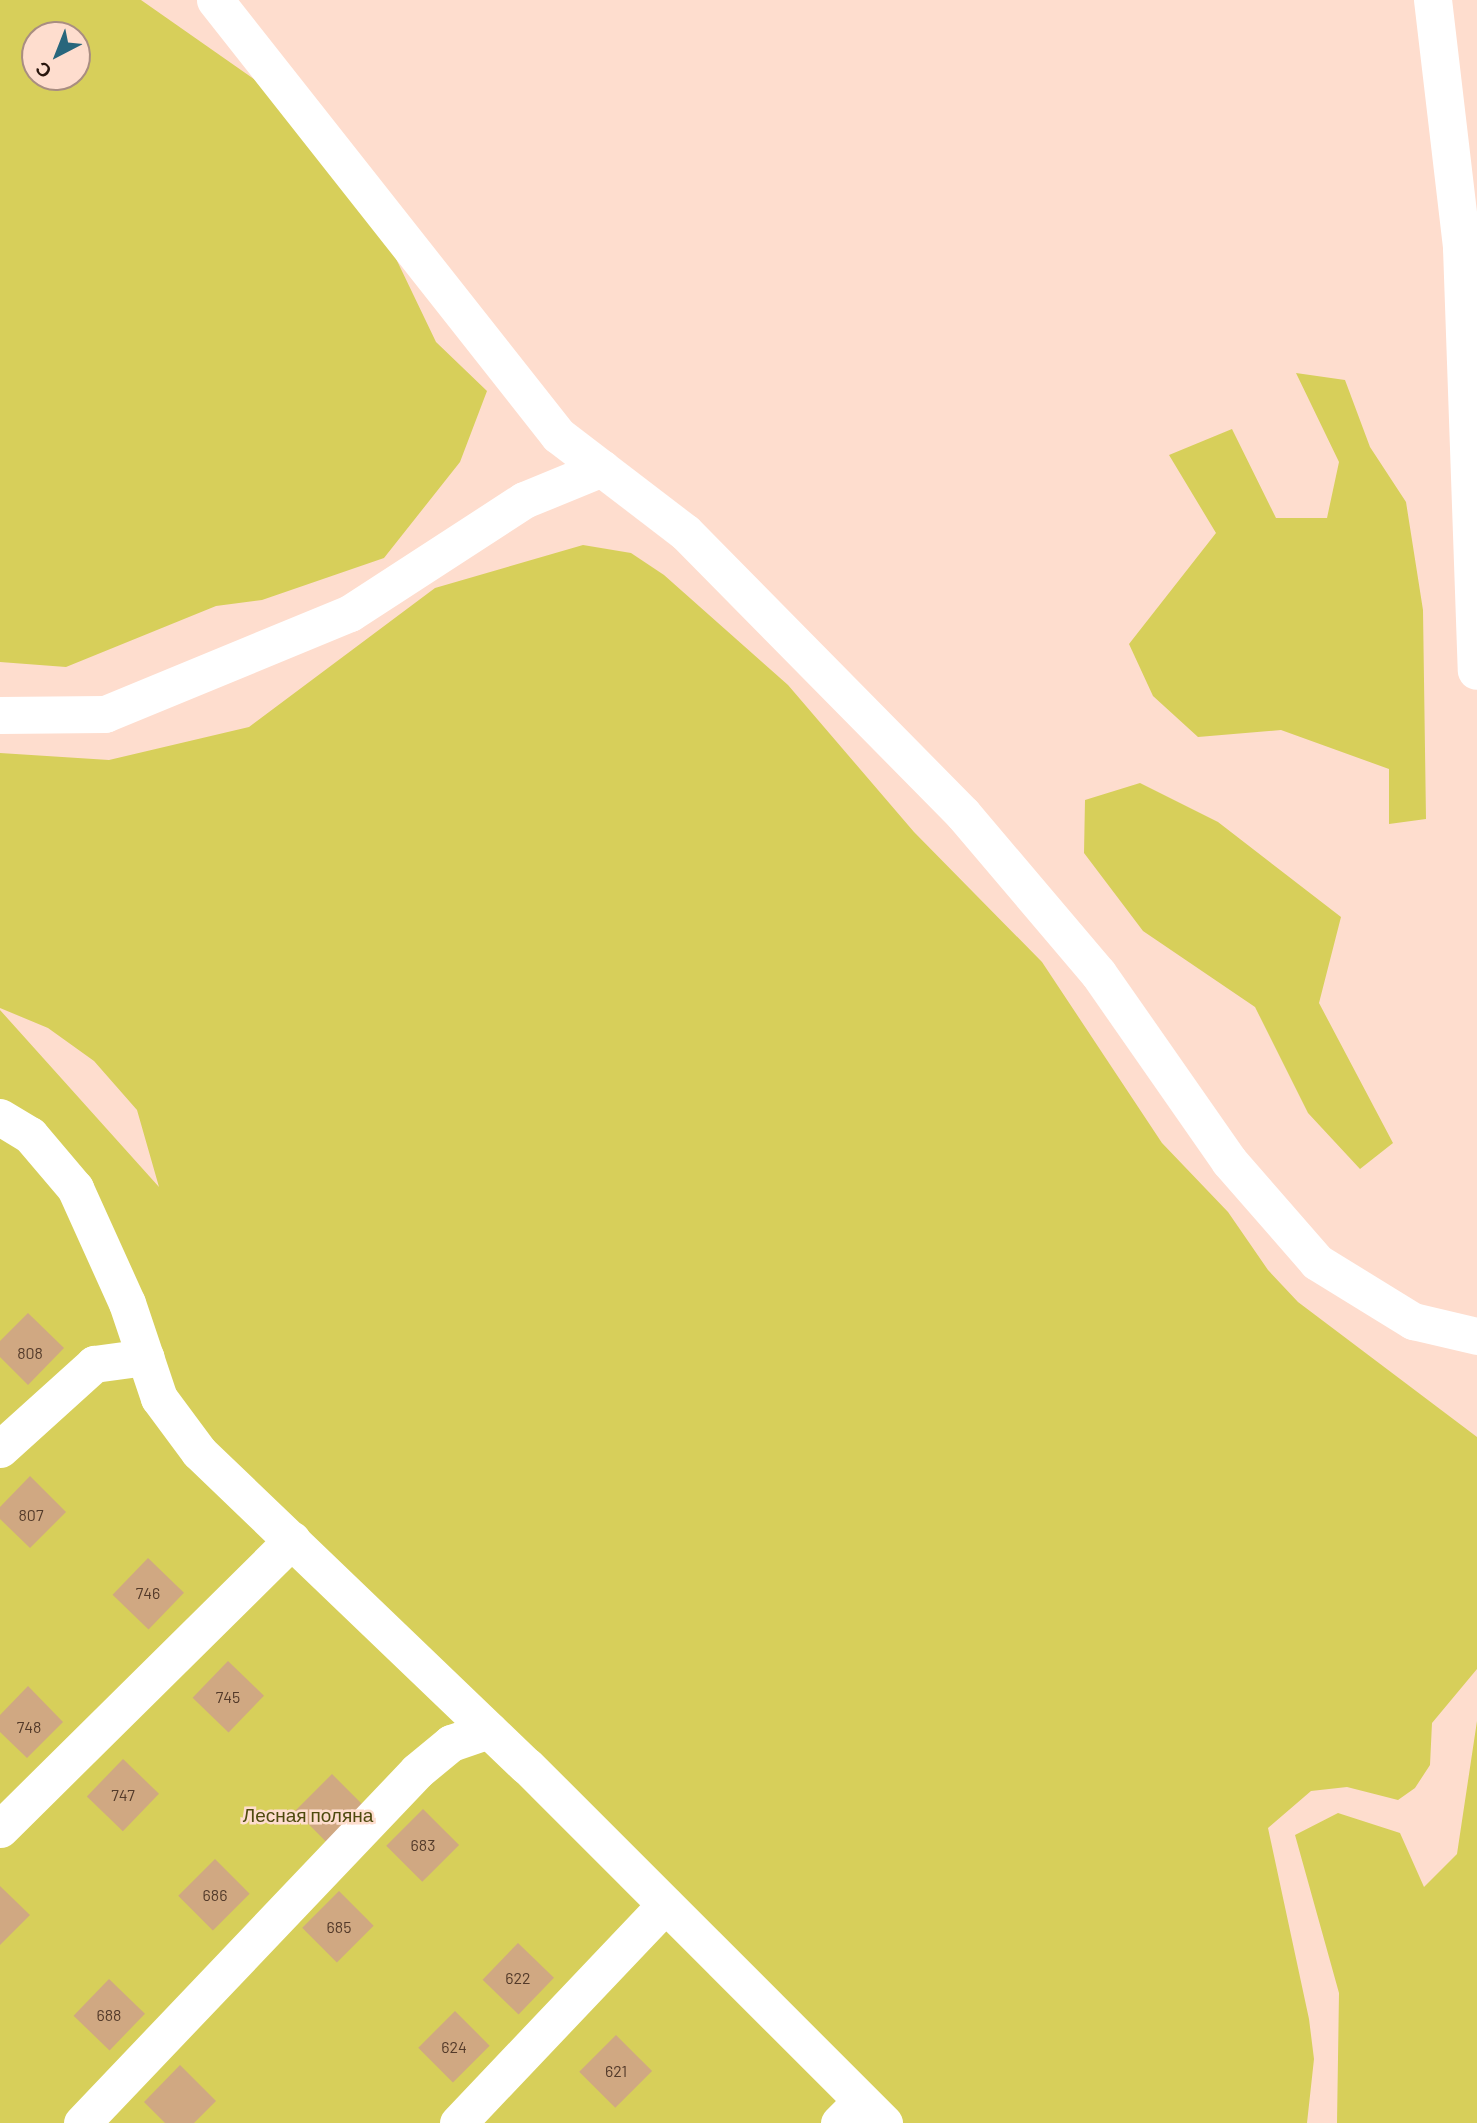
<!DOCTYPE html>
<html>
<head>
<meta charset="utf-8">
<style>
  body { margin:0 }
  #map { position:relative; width:1477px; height:2123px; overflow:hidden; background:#feddce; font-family:Barlow,sans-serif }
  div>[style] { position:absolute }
  .green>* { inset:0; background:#d7cf5a }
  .building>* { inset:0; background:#d0a882; transform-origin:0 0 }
  .minor>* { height:37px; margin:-18.5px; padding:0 18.5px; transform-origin:18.5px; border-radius:18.5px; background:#fff }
  .tertiary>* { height:38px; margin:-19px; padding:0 19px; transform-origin:19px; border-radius:19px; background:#fff }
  span { translate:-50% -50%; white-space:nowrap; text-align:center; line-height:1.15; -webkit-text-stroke:5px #feddce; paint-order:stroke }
  .number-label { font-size:16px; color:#533a2a }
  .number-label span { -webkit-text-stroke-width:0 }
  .park-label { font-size:19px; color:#4e4a0e }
  .north { position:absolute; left:21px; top:21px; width:70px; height:70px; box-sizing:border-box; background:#feddce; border:2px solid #a98d81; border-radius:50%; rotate:222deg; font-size:19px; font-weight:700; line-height:28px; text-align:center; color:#29160d }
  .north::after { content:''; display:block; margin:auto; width:24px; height:32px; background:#28667c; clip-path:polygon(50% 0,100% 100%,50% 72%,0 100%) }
</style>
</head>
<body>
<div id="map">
  <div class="green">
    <i style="clip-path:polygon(evenodd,0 0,141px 0,304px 114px,365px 194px,436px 342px,487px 391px,460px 462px,384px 558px,262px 600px,216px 606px,66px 667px,0 662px,0 0,35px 35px,77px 35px,77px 77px,35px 77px,35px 35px)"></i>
    <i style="clip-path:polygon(1296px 373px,1345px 380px,1370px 447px,1406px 502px,1423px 610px,1426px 819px,1389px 824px,1389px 769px,1281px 730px,1198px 737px,1153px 696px,1129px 644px,1216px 533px,1169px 455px,1232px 429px,1276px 518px,1327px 518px,1339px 462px)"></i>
    <i style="clip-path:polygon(583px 545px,631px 553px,664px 575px,788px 685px,914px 832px,1042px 962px,1162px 1143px,1228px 1212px,1268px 1270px,1298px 1302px,1477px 1437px,1477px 1669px,1432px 1723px,1430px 1765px,1415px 1788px,1398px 1800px,1347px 1787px,1311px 1791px,1268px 1828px,1309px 2019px,1314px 2059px,1307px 2123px,0 2123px,0 1010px,159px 1187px,137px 1110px,94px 1061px,48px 1028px,0 1008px,0 753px,109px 760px,249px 727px,435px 588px)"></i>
    <i style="clip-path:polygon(1140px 783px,1218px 822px,1341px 917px,1319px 1003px,1393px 1143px,1360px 1169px,1308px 1113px,1255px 1007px,1143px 931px,1084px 853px,1085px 800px)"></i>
    <i style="clip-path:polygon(1477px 1721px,1477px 2123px,1337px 2123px,1339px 1993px,1295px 1835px,1338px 1813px,1400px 1833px,1424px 1887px,1457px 1854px)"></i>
  </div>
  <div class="building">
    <i style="clip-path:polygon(28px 1313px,64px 1348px,28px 1385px,0 1357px,0 1341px)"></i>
    <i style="clip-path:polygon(30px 1476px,66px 1512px,30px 1548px,0 1519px,0 1507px)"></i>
    <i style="left:148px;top:1558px;width:50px;height:51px;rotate:44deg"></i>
    <i style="left:228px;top:1661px;width:50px;height:51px;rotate:44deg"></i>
    <i style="clip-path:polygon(28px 1686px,63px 1722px,27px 1758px,0 1732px,0 1715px)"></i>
    <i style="left:123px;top:1759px;width:50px;height:52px;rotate:44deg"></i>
    <i style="left:332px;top:1774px;width:49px;height:52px;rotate:45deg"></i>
    <i style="left:423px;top:1809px;width:51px;height:52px;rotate:45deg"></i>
    <i style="left:215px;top:1859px;width:49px;height:52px;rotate:45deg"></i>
    <i style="clip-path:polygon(0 1886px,30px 1915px,0 1945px)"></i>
    <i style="left:339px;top:1891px;width:49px;height:52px;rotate:45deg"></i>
    <i style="left:518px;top:1943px;width:50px;height:51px;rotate:44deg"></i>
    <i style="left:109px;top:1979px;width:50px;height:51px;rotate:44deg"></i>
    <i style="left:455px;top:2011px;width:49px;height:52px;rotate:45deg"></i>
    <i style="left:616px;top:2035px;width:51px;height:52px;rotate:45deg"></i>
    <i style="clip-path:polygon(180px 2065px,216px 2101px,194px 2123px,165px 2123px,144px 2102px)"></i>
  </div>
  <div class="minor">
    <i style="left:215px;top:0;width:554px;rotate:51.74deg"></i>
    <i style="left:558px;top:435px;width:160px;rotate:37.4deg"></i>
    <i style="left:685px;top:532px;width:396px;rotate:45.4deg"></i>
    <i style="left:963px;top:814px;width:209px;rotate:49.7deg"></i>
    <i style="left:1098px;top:973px;width:229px;rotate:55.1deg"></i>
    <i style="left:1229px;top:1161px;width:134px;rotate:48.9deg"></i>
    <i style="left:1317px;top:1262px;width:113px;rotate:31.6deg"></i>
    <i style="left:1413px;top:1321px;width:66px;rotate:13.2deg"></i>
    <i style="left:0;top:715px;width:105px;rotate:-0.5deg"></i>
    <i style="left:105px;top:714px;width:265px;rotate:-22.4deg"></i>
    <i style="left:350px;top:613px;width:207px;rotate:-33deg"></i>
    <i style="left:524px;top:500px;width:84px;rotate:-22.3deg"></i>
    <i style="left:0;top:1117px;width:35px;rotate:31deg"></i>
    <i style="left:30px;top:1135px;width:70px;rotate:49.7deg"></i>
    <i style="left:75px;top:1188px;width:126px;rotate:65.7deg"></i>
    <i style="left:127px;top:1303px;width:100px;rotate:71.4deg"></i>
    <i style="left:159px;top:1398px;width:67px;rotate:53.5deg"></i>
    <i style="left:199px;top:1452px;width:454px;rotate:43.8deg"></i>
    <i style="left:527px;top:1766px;width:505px;rotate:45deg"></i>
    <i style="left:0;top:1449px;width:127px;rotate:-42.1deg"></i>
    <i style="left:94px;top:1364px;width:52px;rotate:-7.7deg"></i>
    <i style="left:0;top:1829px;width:411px;rotate:-44.7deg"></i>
    <i style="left:82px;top:2123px;width:486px;rotate:-46.4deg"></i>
    <i style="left:417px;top:1771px;width:44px;rotate:-39.5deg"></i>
    <i style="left:451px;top:1743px;width:40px;rotate:-18.9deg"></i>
    <i style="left:458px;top:2123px;width:301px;rotate:-46.5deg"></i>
    <i style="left:839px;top:2123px;width:31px;rotate:-45deg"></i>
  </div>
  <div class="tertiary">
    <i style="left:1433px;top:0;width:250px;rotate:83.3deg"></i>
    <i style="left:1462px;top:248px;width:423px;rotate:88deg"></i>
  </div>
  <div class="number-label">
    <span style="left:30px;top:1353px">808</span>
    <span style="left:31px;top:1515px">807</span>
    <span style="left:148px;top:1593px">746</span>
    <span style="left:228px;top:1697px">745</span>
    <span style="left:29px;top:1727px">748</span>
    <span style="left:123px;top:1795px">747</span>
    <span style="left:423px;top:1845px">683</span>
    <span style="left:215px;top:1895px">686</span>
    <span style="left:339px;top:1927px">685</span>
    <span style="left:518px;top:1978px">622</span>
    <span style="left:109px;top:2015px">688</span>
    <span style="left:454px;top:2047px">624</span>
    <span style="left:616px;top:2071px">621</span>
  </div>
  <div class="park-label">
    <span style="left:308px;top:1815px">Лесная поляна</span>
  </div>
  <div class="north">С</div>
</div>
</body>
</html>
